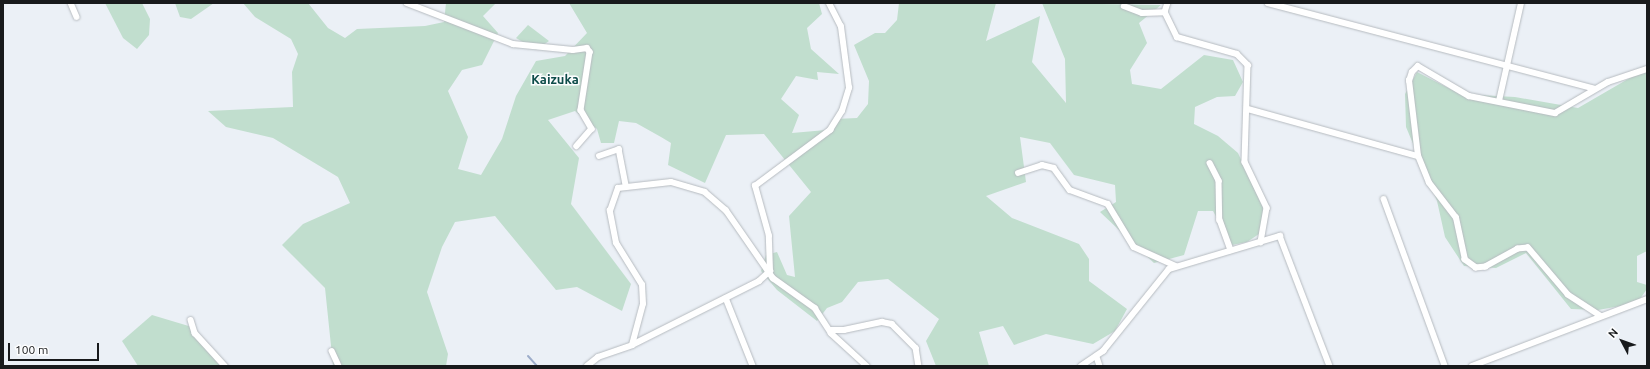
<!DOCTYPE html>
<html>
<head>
<meta charset="utf-8">
<style>
  body { margin:0 }
  #map { position:relative; width:1650px; height:369px; overflow:hidden; background:#ebf0f6; font-family:Ubuntu,sans-serif }
  div>[style] { position:absolute }
  .green>* { inset:0; background:#c1dece }
  .stream>* { height:2px; margin:-1px; padding:0 1px; transform-origin:1px; border-radius:1px; background:#9dadca }
  .roads { filter:drop-shadow(0 0 1px #b6bbc0) drop-shadow(0 0 1px #b6bbc0) }
  .minor>* { height:5.5px; margin:-2.75px; padding:0 2.75px; transform-origin:2.75px; border-radius:2.75px; background:#fff }
  span { translate:-50% -50%; white-space:nowrap; text-align:center; line-height:1.15; -webkit-text-stroke:3px #fcfdfe; paint-order:stroke }
  .quarter-label { font-size:13px; color:#0d4c49; font-weight:700 }
  .frame { position:absolute; inset:0; border:4px solid #181a1c; pointer-events:none }
  .north { position:absolute; left:1602px; top:321px; width:40px; height:40px; -webkit-text-stroke:3px #fcfdfe; paint-order:stroke; rotate:311deg; font-size:11px; font-weight:700; line-height:16px; text-align:center; color:#181a1c }
  .north::after { content:''; display:block; margin:auto; width:14px; height:18px; background:#181a1c; clip-path:polygon(50% 0,100% 100%,50% 72%,0 100%) }
  .scale { position:absolute; left:8px; top:343px; width:91px; height:18px; box-sizing:border-box; border:2px solid #181a1c; border-top:0; padding-left:5px; font-size:12px; line-height:14px; white-space:nowrap; color:#181a1c; -webkit-text-stroke:3px #fcfdfe; paint-order:stroke }
</style>
</head>
<body>
<div id="map">
  <div class="green">
    <i style="clip-path:polygon(105px 3px,142px 3px,150px 19px,149px 35px,137px 49px,123px 38px)"></i>
    <i style="clip-path:polygon(175px 3px,214px 3px,191px 19px,180px 17px)"></i>
    <i style="clip-path:polygon(243px 3px,308px 3px,328px 28px,345px 38px,357px 29px,425px 26px,444px 22px,446px 3px,496px 3px,483px 16px,498px 33px,482px 65px,462px 70px,448px 91px,468px 137px,458px 169px,481px 175px,502px 139px,516px 96px,536px 61px,565px 56px,587px 33px,569px 3px,819px 3px,822px 14px,807px 28px,811px 49px,839px 74px,817px 72px,818px 80px,796px 76px,781px 99px,799px 115px,792px 133px,826px 130px,835px 119px,857px 118px,868px 104px,869px 81px,854px 45px,875px 33px,885px 33px,897px 20px,899px 3px,996px 3px,986px 41px,1040px 16px,1032px 62px,1066px 103px,1065px 59px,1042px 3px,1161px 5px,1139px 23px,1147px 43px,1130px 70px,1132px 84px,1161px 89px,1204px 55px,1233px 60px,1243px 82px,1235px 96px,1217px 97px,1195px 107px,1194px 124px,1218px 136px,1238px 153px,1264px 210px,1259px 234px,1247px 242px,1232px 245px,1213px 211px,1198px 211px,1184px 255px,1154px 263px,1100px 212px,1116px 202px,1115px 185px,1074px 175px,1050px 143px,1020px 137px,1026px 182px,986px 196px,1012px 218px,1079px 244px,1089px 259px,1089px 281px,1127px 309px,1115px 331px,1093px 344px,1046px 334px,1014px 345px,1003px 326px,979px 332px,989px 366px,936px 366px,926px 341px,939px 319px,888px 279px,858px 282px,842px 302px,827px 308px,817px 321px,777px 290px,761px 271px,766px 255px,777px 252px,787px 275px,795px 277px,789px 216px,811px 192px,764px 134px,726px 135px,705px 183px,668px 165px,671px 143px,661px 137px,636px 123px,619px 121px,614px 143px,601px 143px,597px 129px,575px 111px,548px 120px,579px 158px,571px 204px,631px 284px,622px 311px,577px 287px,556px 290px,495px 216px,455px 222px,442px 247px,427px 292px,448px 354px,446px 366px,333px 365px,325px 288px,282px 245px,303px 224px,350px 203px,338px 177px,273px 138px,226px 127px,208px 111px,293px 107px,292px 72px,298px 54px,291px 39px,255px 17px)"></i>
    <i style="clip-path:polygon(528px 25px,549px 41px,536px 50px,516px 38px)"></i>
    <i style="clip-path:polygon(1647px 68px,1647px 251px,1637px 256px,1637px 282px,1647px 285px,1647px 289px,1637px 303px,1598px 310px,1571px 309px,1526px 253px,1496px 268px,1464px 266px,1445px 237px,1437px 201px,1406px 127px,1405px 94px,1417px 72px,1460px 94px,1515px 97px,1578px 108px)"></i>
    <i style="clip-path:polygon(152px 315px,192px 327px,223px 366px,138px 366px,122px 341px)"></i>
  </div>
  <div class="stream">
    <i style="left:528px;top:356px;width:13px;rotate:48deg"></i>
  </div>
  <div class="roads">
    <div class="minor">
      <i style="left:71px;top:3px;width:15px;rotate:67deg"></i>
      <i style="left:407px;top:3px;width:114px;rotate:21.1deg"></i>
      <i style="left:513px;top:44px;width:60px;rotate:5.7deg"></i>
      <i style="left:573px;top:50px;width:14px;rotate:-8deg"></i>
      <i style="left:587px;top:48px;width:5px;rotate:53deg"></i>
      <i style="left:590px;top:52px;width:59px;rotate:98.8deg"></i>
      <i style="left:581px;top:110px;width:22px;rotate:60deg"></i>
      <i style="left:592px;top:129px;width:23px;rotate:131deg"></i>
      <i style="left:1168px;top:3px;width:9px;rotate:108deg"></i>
      <i style="left:1165px;top:12px;width:28px;rotate:64deg"></i>
      <i style="left:1177px;top:37px;width:62px;rotate:15.8deg"></i>
      <i style="left:1237px;top:54px;width:16px;rotate:45deg"></i>
      <i style="left:1248px;top:65px;width:97px;rotate:91.8deg"></i>
      <i style="left:1245px;top:162px;width:51px;rotate:64.4deg"></i>
      <i style="left:1267px;top:208px;width:35px;rotate:100deg"></i>
      <i style="left:1268px;top:3px;width:338px;rotate:14.7deg"></i>
      <i style="left:1124px;top:6px;width:19px;rotate:21deg"></i>
      <i style="left:1142px;top:13px;width:23px;rotate:-2deg"></i>
      <i style="left:1499px;top:101px;width:100px;rotate:-77.3deg"></i>
      <i style="left:1248px;top:109px;width:176px;rotate:15.5deg"></i>
      <i style="left:599px;top:156px;width:21px;rotate:-19deg"></i>
      <i style="left:619px;top:149px;width:37px;rotate:79deg"></i>
      <i style="left:1210px;top:163px;width:20px;rotate:63deg"></i>
      <i style="left:1219px;top:181px;width:39px;rotate:89deg"></i>
      <i style="left:1220px;top:220px;width:32px;rotate:70deg"></i>
      <i style="left:1018px;top:173px;width:25px;rotate:-18deg"></i>
      <i style="left:1042px;top:165px;width:12px;rotate:14deg"></i>
      <i style="left:1054px;top:168px;width:27px;rotate:54deg"></i>
      <i style="left:1070px;top:190px;width:40px;rotate:20.2deg"></i>
      <i style="left:1108px;top:204px;width:50px;rotate:58.8deg"></i>
      <i style="left:1134px;top:247px;width:46px;rotate:24.3deg"></i>
      <i style="left:1384px;top:199px;width:178px;rotate:69.9deg"></i>
      <i style="left:726px;top:298px;width:73px;rotate:68.3deg"></i>
      <i style="left:1600px;top:316px;width:38px;rotate:-147deg"></i>
      <i style="left:1568px;top:295px;width:62px;rotate:-130.4deg"></i>
      <i style="left:1528px;top:248px;width:10px;rotate:174deg"></i>
      <i style="left:1518px;top:249px;width:37px;rotate:151deg"></i>
      <i style="left:1486px;top:267px;width:10px;rotate:174deg"></i>
      <i style="left:1476px;top:268px;width:14px;rotate:-144deg"></i>
      <i style="left:1465px;top:260px;width:43px;rotate:-102.1deg"></i>
      <i style="left:1456px;top:218px;width:44px;rotate:-127.6deg"></i>
      <i style="left:1429px;top:183px;width:29px;rotate:-112deg"></i>
      <i style="left:1418px;top:156px;width:76px;rotate:-96.8deg"></i>
      <i style="left:1409px;top:81px;width:9px;rotate:-72deg"></i>
      <i style="left:1412px;top:72px;width:8px;rotate:-45deg"></i>
      <i style="left:1418px;top:66px;width:59px;rotate:30.5deg"></i>
      <i style="left:1469px;top:96px;width:88px;rotate:11.2deg"></i>
      <i style="left:1555px;top:113px;width:61px;rotate:-30.3deg"></i>
      <i style="left:1608px;top:82px;width:41px;rotate:-18.4deg"></i>
      <i style="left:191px;top:320px;width:14px;rotate:73deg"></i>
      <i style="left:195px;top:333px;width:45px;rotate:47.7deg"></i>
      <i style="left:830px;top:330px;width:14px"></i>
      <i style="left:844px;top:330px;width:39px;rotate:-12deg"></i>
      <i style="left:882px;top:322px;width:10px;rotate:11deg"></i>
      <i style="left:892px;top:324px;width:34px;rotate:45deg"></i>
      <i style="left:916px;top:348px;width:18px;rotate:81deg"></i>
      <i style="left:632px;top:345px;width:42px;rotate:-75deg"></i>
      <i style="left:643px;top:304px;width:19px;rotate:-93deg"></i>
      <i style="left:642px;top:285px;width:49px;rotate:-121.8deg"></i>
      <i style="left:616px;top:243px;width:33px;rotate:-101deg"></i>
      <i style="left:610px;top:211px;width:24px;rotate:-71deg"></i>
      <i style="left:618px;top:188px;width:53px;rotate:-6.5deg"></i>
      <i style="left:671px;top:182px;width:35px;rotate:16deg"></i>
      <i style="left:705px;top:192px;width:28px;rotate:41deg"></i>
      <i style="left:726px;top:210px;width:83px;rotate:55.3deg"></i>
      <i style="left:773px;top:278px;width:52px;rotate:35.5deg"></i>
      <i style="left:815px;top:308px;width:30px;rotate:57deg"></i>
      <i style="left:831px;top:333px;width:49px;rotate:42.5deg"></i>
      <i style="left:332px;top:351px;width:17px;rotate:65deg"></i>
      <i style="left:1097px;top:357px;width:9px;rotate:72deg"></i>
      <i style="left:587px;top:366px;width:14px;rotate:-39deg"></i>
      <i style="left:598px;top:357px;width:36px;rotate:-19deg"></i>
      <i style="left:632px;top:345px;width:142px;rotate:-26.7deg"></i>
      <i style="left:759px;top:281px;width:15px;rotate:-42deg"></i>
      <i style="left:770px;top:271px;width:35px;rotate:-92deg"></i>
      <i style="left:769px;top:236px;width:52px;rotate:-105.6deg"></i>
      <i style="left:755px;top:186px;width:94px;rotate:-36.7deg"></i>
      <i style="left:830px;top:130px;width:22px;rotate:-58deg"></i>
      <i style="left:842px;top:111px;width:24px;rotate:-73deg"></i>
      <i style="left:849px;top:88px;width:62px;rotate:-97.5deg"></i>
      <i style="left:841px;top:27px;width:27px;rotate:-117deg"></i>
      <i style="left:1081px;top:366px;width:27px;rotate:-34deg"></i>
      <i style="left:1103px;top:351px;width:105px;rotate:-51.2deg"></i>
      <i style="left:1169px;top:269px;width:116px;rotate:-16.6deg"></i>
      <i style="left:1280px;top:236px;width:139px;rotate:69deg"></i>
      <i style="left:1472px;top:366px;width:187px;rotate:-20.9deg"></i>
    </div>
  </div>
  <div class="quarter-label">
    <span style="left:555px;top:79px">Kaizuka</span>
  </div>
  <div class="frame"></div>
  <div class="north">N</div>
  <div class="scale">100 m</div>
</div>
</body>
</html>
